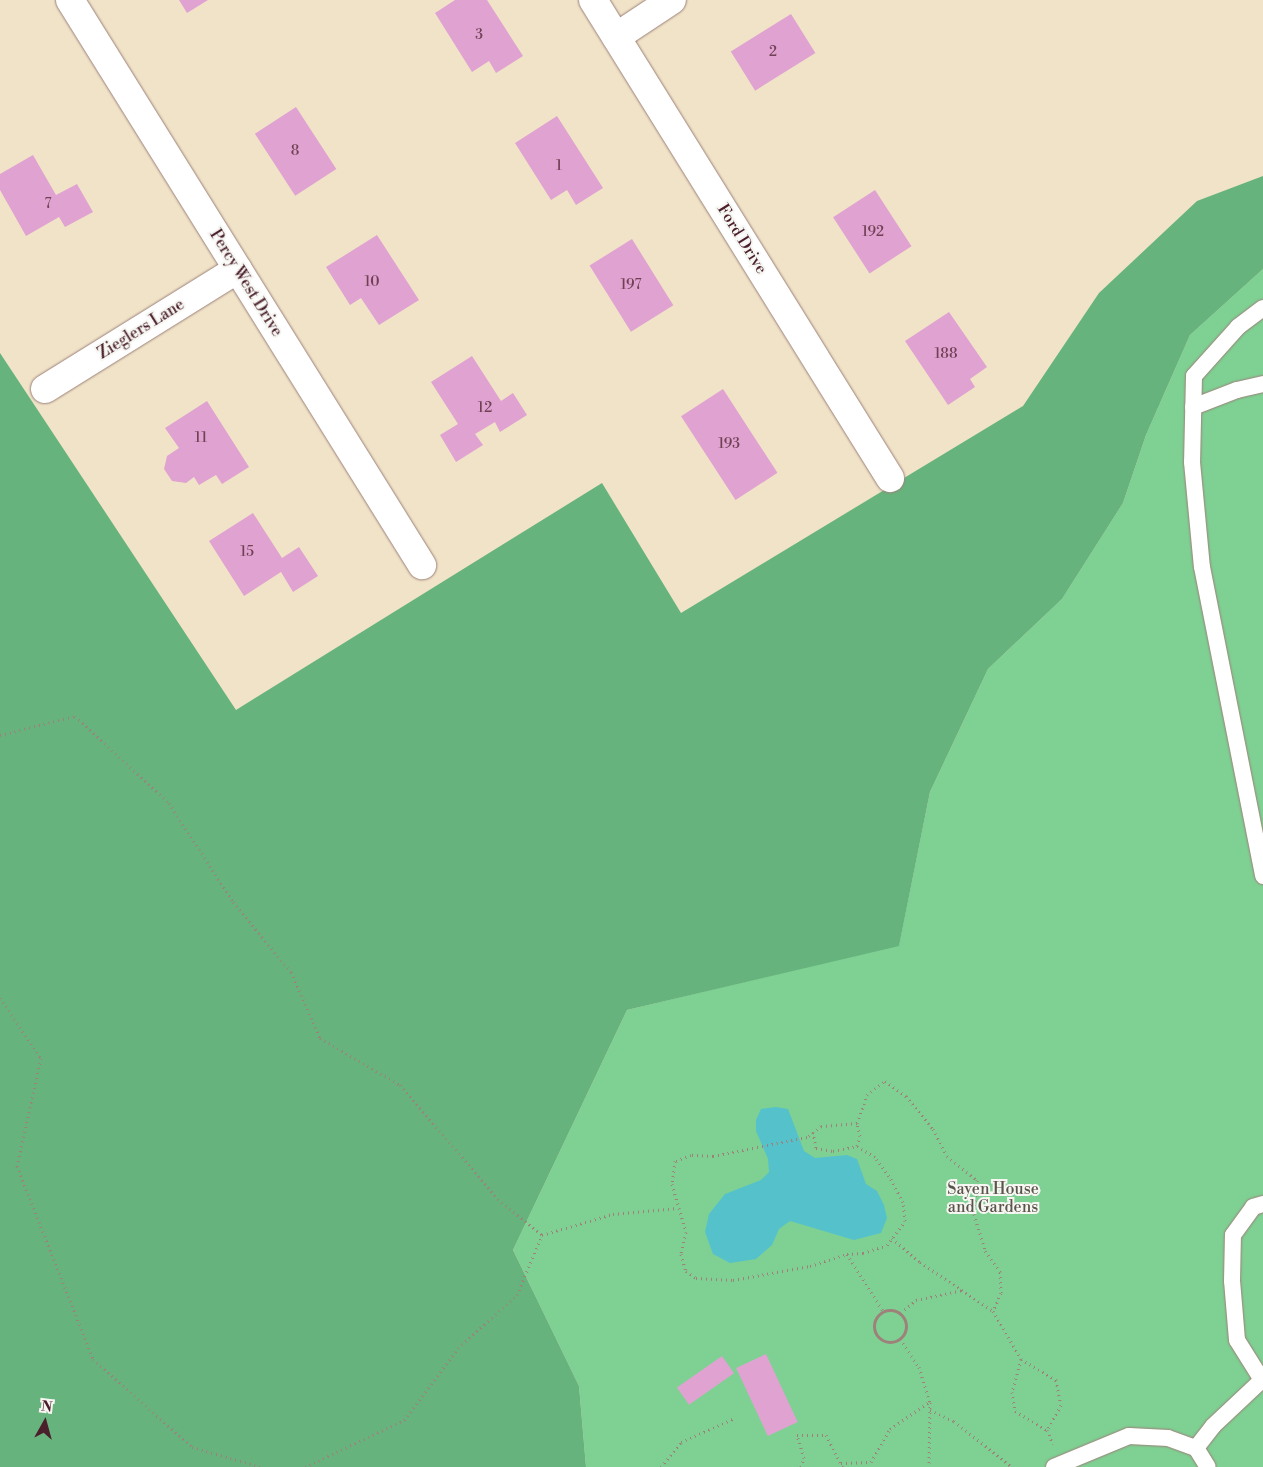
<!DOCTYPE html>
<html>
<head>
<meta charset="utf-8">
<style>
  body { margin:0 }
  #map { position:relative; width:1263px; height:1467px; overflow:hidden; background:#f0e3c8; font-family:"Libre Bodoni",serif }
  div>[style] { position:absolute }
  .green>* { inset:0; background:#7ed193 }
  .forest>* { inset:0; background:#66b37d }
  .water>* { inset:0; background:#55c2cb }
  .building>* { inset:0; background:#e0a2d1; transform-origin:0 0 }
  .path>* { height:3px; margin-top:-1.5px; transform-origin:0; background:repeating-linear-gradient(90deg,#9d817a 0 1px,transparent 0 5px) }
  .path>.ring { margin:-1.5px; padding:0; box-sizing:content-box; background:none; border:3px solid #9d817a; border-radius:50% }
  .roads { filter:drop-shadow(0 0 1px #9d817a) drop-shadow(0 0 1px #9d817a) }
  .lane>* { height:16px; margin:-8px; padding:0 8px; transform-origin:8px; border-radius:8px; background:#fff }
  .street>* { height:28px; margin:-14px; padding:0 14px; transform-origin:14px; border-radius:14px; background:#fff }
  span { translate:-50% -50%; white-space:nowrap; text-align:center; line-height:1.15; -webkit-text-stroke:4px #f6f6f2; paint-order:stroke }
  .number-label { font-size:14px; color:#704054 }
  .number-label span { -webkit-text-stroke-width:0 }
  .street-label { font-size:16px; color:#4a1f2b }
  .park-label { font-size:16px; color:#5a544a }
  .north { position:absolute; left:20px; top:1397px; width:50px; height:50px; -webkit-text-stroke:4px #f6f6f2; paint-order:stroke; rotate:7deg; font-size:14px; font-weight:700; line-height:20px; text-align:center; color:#4a1f2b }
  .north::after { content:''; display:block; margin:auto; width:18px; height:22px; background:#4a1f2b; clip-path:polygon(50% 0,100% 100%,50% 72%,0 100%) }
</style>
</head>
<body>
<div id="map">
  <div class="green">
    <i style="clip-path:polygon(1263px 269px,1263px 1467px,586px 1467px,579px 1386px,513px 1250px,627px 1010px,899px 945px,930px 792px,988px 669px,1062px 599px,1123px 503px,1146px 435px,1190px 335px)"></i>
  </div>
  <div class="forest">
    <i style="clip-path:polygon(1263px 176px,1263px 269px,1190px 335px,1146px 435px,1123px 503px,1062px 599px,988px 669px,930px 792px,899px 946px,627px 1010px,513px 1250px,579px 1386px,586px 1467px,0 1467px,0 353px,236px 710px,602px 483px,681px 613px,1023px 406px,1099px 293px,1197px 201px)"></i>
  </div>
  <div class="water">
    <i style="clip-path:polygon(776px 1107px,788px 1109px,804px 1151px,815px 1158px,847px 1155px,857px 1159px,866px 1184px,877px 1191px,884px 1205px,887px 1218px,881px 1233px,854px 1240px,790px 1221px,779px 1229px,772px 1245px,756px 1259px,730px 1263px,713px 1254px,705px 1232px,709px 1214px,725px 1194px,761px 1180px,769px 1172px,768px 1159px,756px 1131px,756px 1120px,761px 1109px)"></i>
  </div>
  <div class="building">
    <i style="clip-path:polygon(179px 0,208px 0,187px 13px)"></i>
    <i style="clip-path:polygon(455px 0,487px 0,523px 56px,496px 73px,489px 61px,472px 72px,435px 13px)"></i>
    <i style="left:791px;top:14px;width:46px;height:71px;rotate:58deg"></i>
    <i style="left:296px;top:107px;width:74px;height:49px;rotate:57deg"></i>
    <i style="clip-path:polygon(557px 116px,603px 188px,576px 205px,567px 190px,551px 200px,515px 143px)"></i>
    <i style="clip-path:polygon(33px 155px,56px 195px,77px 184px,93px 212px,65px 227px,59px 217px,26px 236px,0 190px,0 174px)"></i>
    <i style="left:875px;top:190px;width:67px;height:50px;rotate:57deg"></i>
    <i style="clip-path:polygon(377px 235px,419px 300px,379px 325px,361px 298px,350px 305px,326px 267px)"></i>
    <i style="left:632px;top:239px;width:78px;height:50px;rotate:58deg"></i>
    <i style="clip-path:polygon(949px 312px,987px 367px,970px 379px,975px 387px,948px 405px,905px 341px)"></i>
    <i style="clip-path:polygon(472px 356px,501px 401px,513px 393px,527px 415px,500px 432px,495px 422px,475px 434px,483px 445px,456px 462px,440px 435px,458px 424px,431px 382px)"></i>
    <i style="left:723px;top:389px;width:100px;height:50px;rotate:57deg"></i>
    <i style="clip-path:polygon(207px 401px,249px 467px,222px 484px,216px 475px,199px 485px,194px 477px,186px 483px,172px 481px,164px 469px,167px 456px,179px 448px,165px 428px)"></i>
    <i style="clip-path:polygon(253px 513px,282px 558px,299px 547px,318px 576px,293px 592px,281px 572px,244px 596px,209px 541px)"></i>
    <i style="left:766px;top:1354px;width:75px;height:33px;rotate:65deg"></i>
    <i style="left:722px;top:1356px;width:21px;height:55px;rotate:55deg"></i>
  </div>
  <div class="path">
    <i style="left:0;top:735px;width:77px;rotate:-14.2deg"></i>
    <i style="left:75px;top:716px;width:128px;rotate:42.8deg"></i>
    <i style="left:169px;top:803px;width:118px;rotate:57.1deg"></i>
    <i style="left:233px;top:902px;width:91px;rotate:50.4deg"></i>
    <i style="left:291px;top:972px;width:72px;rotate:66.3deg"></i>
    <i style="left:320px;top:1038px;width:93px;rotate:30.4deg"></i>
    <i style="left:400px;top:1085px;width:150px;rotate:49.3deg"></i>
    <i style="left:498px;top:1199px;width:57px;rotate:39.3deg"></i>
    <i style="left:0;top:998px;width:73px;rotate:55.7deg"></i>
    <i style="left:41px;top:1058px;width:111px;rotate:102.5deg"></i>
    <i style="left:17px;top:1166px;width:207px;rotate:68.5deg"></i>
    <i style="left:93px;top:1359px;width:132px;rotate:41.6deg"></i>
    <i style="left:192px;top:1447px;width:72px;rotate:16.2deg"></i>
    <i style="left:857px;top:1123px;width:30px;rotate:-70deg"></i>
    <i style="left:867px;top:1095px;width:23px;rotate:-38deg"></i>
    <i style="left:885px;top:1081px;width:26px;rotate:36deg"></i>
    <i style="left:906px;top:1096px;width:43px;rotate:50.7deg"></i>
    <i style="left:933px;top:1129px;width:30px;rotate:63deg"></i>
    <i style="left:947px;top:1156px;width:38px;rotate:39deg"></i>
    <i style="left:977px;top:1180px;width:34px;rotate:95deg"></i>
    <i style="left:974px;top:1214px;width:39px;rotate:73deg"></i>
    <i style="left:985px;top:1251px;width:26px;rotate:54deg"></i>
    <i style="left:1000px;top:1272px;width:21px;rotate:87deg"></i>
    <i style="left:1001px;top:1293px;width:20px;rotate:114deg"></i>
    <i style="left:813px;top:1132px;width:16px;rotate:79deg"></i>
    <i style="left:816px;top:1148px;width:17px;rotate:10deg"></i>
    <i style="left:833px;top:1151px;width:25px;rotate:-12deg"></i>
    <i style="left:542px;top:1235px;width:74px;rotate:-16.5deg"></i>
    <i style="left:613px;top:1214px;width:65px;rotate:-5.3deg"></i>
    <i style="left:892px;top:1238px;width:37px;rotate:41deg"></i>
    <i style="left:920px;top:1262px;width:88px;rotate:33.9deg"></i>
    <i style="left:993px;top:1311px;width:56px;rotate:59.7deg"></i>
    <i style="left:1021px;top:1359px;width:41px;rotate:31deg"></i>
    <i style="left:1056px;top:1380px;width:25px;rotate:79deg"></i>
    <i style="left:1061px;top:1405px;width:29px;rotate:119deg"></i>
    <i style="left:1047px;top:1430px;width:15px;rotate:67deg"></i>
    <i style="left:847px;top:1254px;width:16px;rotate:-4deg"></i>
    <i style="left:863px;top:1253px;width:25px;rotate:-18deg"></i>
    <i style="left:887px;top:1245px;width:30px;rotate:-53deg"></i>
    <i style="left:905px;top:1221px;width:19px;rotate:-96deg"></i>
    <i style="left:903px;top:1202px;width:30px;rotate:-118deg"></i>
    <i style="left:889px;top:1176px;width:24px;rotate:-126deg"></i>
    <i style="left:875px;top:1157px;width:21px;rotate:-149deg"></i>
    <i style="left:857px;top:1146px;width:10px;rotate:-73deg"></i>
    <i style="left:860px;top:1136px;width:13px;rotate:-103deg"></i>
    <i style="left:857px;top:1123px;width:36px;rotate:175deg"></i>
    <i style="left:821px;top:1126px;width:18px;rotate:142deg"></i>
    <i style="left:807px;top:1137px;width:96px;rotate:168.6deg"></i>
    <i style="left:713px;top:1156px;width:22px;rotate:-177deg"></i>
    <i style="left:691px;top:1155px;width:17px;rotate:159deg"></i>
    <i style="left:675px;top:1161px;width:23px;rotate:97deg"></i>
    <i style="left:672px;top:1184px;width:50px;rotate:73.7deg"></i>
    <i style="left:686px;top:1232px;width:23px;rotate:103deg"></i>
    <i style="left:681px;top:1254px;width:18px;rotate:74deg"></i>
    <i style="left:686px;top:1271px;width:12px;rotate:35deg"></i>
    <i style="left:696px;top:1278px;width:37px;rotate:3deg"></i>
    <i style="left:733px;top:1280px;width:78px;rotate:-10.3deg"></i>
    <i style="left:810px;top:1266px;width:39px;rotate:-18deg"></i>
    <i style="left:847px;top:1254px;width:67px;rotate:57.7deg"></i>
    <i class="ring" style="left:874px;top:1310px;width:29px;height:29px"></i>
    <i style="left:901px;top:1313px;width:20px;rotate:-41deg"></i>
    <i style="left:916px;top:1300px;width:48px;rotate:-12deg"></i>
    <i style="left:900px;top:1339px;width:34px;rotate:56deg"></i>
    <i style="left:919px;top:1367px;width:37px;rotate:73deg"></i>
    <i style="left:930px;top:1402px;width:65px;rotate:90.9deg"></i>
    <i style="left:1021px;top:1359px;width:34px;rotate:105deg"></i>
    <i style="left:1012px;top:1392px;width:19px;rotate:81deg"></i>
    <i style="left:1015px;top:1411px;width:37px;rotate:31deg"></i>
    <i style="left:930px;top:1410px;width:26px;rotate:25deg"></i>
    <i style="left:954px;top:1421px;width:74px;rotate:38.4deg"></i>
    <i style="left:841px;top:1463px;width:30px;rotate:-2deg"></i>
    <i style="left:871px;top:1462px;width:38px;rotate:-60deg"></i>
    <i style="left:890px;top:1429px;width:47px;rotate:-34.7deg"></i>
    <i style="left:305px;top:1467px;width:110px;rotate:-25.4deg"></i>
    <i style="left:404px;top:1420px;width:90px;rotate:-53.1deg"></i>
    <i style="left:458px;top:1348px;width:79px;rotate:-41.9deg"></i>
    <i style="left:517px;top:1295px;width:65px;rotate:-67.4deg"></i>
    <i style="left:661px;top:1467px;width:32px;rotate:-51deg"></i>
    <i style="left:681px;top:1442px;width:57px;rotate:-23.9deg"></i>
    <i style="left:801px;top:1467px;width:9px;rotate:-72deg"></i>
    <i style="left:804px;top:1458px;width:24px;rotate:-107deg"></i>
    <i style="left:797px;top:1435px;width:29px"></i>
    <i style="left:826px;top:1435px;width:36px;rotate:63deg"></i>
  </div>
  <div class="roads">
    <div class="lane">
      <i style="left:1263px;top:308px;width:31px;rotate:143deg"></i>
      <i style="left:1238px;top:327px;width:66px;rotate:131.9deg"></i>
      <i style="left:1194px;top:376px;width:86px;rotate:91.3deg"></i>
      <i style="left:1192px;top:462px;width:105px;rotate:84.6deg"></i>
      <i style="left:1202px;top:567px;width:315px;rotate:78.8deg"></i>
      <i style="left:1193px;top:407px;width:47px;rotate:-21.1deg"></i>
      <i style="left:1237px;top:390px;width:27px;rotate:-13deg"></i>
      <i style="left:1262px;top:1380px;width:47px;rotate:-122deg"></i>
      <i style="left:1237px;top:1340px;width:59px;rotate:-94.8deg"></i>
      <i style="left:1232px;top:1281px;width:46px;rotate:-88.8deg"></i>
      <i style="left:1233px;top:1235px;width:34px;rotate:-54deg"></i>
      <i style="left:1253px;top:1207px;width:10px;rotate:-17deg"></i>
      <i style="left:1196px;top:1448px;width:28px;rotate:-52deg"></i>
      <i style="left:1213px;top:1426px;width:69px;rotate:-43.2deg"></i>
      <i style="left:1054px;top:1467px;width:81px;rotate:-22.5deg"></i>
      <i style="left:1129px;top:1436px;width:39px;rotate:3deg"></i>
      <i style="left:1168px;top:1438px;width:30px;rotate:20deg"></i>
      <i style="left:1196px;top:1448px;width:22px;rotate:58deg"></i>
    </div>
    <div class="street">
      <i style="left:70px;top:0;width:666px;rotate:58.08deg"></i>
      <i style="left:593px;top:0;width:563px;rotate:58.15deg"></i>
      <i style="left:616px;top:37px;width:67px;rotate:-33.5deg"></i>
      <i style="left:45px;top:389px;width:227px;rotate:-31.9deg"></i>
    </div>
  </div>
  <div class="number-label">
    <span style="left:479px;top:35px">3</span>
    <span style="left:773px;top:52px">2</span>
    <span style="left:295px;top:151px">8</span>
    <span style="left:559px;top:166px">1</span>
    <span style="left:48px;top:204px">7</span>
    <span style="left:873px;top:232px">192</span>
    <span style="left:372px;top:282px">10</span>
    <span style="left:631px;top:285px">197</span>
    <span style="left:946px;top:354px">188</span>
    <span style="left:485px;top:408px">12</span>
    <span style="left:201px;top:438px">11</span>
    <span style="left:729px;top:444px">193</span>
    <span style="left:247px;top:552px">15</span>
  </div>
  <div class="street-label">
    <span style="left:742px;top:239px;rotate:58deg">Ford Drive</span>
    <span style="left:246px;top:283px;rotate:58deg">Percy West Drive</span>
    <span style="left:141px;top:329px;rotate:-32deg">Zieglers Lane</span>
  </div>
  <div class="park-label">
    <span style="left:993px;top:1198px">Sayen House<br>and Gardens</span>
  </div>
  <div class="north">N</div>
</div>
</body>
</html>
